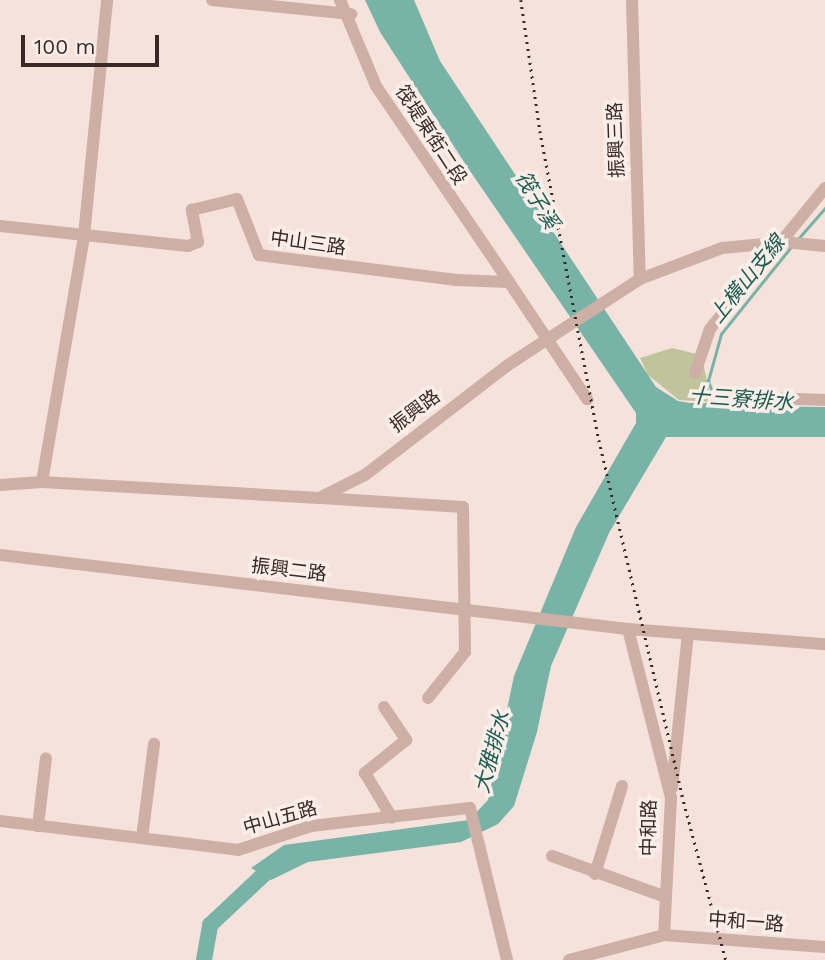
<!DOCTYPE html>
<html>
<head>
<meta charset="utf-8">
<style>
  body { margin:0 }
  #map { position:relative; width:825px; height:960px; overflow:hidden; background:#f4e2db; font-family:"Work Sans","Noto Sans TC",sans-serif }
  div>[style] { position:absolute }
  .green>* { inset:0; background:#c0c49a }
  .water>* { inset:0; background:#78b3a8 }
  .stream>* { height:2.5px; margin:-1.25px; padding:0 1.25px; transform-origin:1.25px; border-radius:1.25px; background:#78b3a8 }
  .river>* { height:16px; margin:-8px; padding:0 8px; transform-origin:8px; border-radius:8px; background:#78b3a8 }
  .minor>* { height:12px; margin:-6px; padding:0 6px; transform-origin:6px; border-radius:6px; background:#cdafa6 }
  .rail>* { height:2.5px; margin-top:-1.25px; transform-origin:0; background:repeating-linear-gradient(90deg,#382927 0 2px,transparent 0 7px) }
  span { translate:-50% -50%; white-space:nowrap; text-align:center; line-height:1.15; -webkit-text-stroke:7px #fbeee8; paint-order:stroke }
  .street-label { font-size:19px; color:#382927 }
  .water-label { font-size:21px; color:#1a5d52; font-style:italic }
  .scale { position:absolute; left:21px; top:35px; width:138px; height:32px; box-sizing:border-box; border:4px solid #382927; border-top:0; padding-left:9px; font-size:21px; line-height:24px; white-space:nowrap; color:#382927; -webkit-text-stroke:5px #fbeee8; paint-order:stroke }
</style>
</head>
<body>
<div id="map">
  <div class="green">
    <i style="clip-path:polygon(672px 348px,701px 355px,712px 402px,679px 400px,648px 375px,640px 358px)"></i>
  </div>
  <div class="water">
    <i style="clip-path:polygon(365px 0,414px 0,440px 61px,656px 387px,678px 401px,690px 403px,712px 403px,714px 399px,750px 406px,825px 407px,825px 437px,666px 437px,609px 533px,551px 666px,537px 732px,514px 806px,498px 824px,461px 842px,308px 862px,271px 880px,251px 868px,284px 845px,469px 820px,488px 800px,514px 676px,576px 527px,636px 423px,636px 413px,468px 168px,380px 32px)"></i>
  </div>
  <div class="stream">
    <i style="left:797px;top:240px;width:43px;rotate:-48.8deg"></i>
    <i style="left:713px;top:395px;width:15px;rotate:-110deg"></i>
    <i style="left:708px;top:381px;width:49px;rotate:-74.5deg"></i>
    <i style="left:721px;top:334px;width:112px;rotate:-51.2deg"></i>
  </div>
  <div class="river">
    <i style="left:204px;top:960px;width:36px;rotate:-80deg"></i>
    <i style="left:210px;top:925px;width:91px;rotate:-43.2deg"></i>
  </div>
  <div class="minor">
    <i style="left:212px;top:0;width:140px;rotate:5.8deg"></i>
    <i style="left:340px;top:0;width:93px;rotate:67.3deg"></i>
    <i style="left:376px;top:86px;width:237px;rotate:55.8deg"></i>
    <i style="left:632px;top:0;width:279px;rotate:88.4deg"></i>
    <i style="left:0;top:226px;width:189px;rotate:6.1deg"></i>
    <i style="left:188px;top:246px;width:11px;rotate:-22deg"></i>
    <i style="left:198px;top:242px;width:33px;rotate:-101deg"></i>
    <i style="left:192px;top:210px;width:46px;rotate:-13.7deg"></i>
    <i style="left:237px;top:199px;width:60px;rotate:68.6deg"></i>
    <i style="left:259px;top:255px;width:199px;rotate:7.2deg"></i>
    <i style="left:456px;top:280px;width:53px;rotate:2.2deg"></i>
    <i style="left:509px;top:282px;width:141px;rotate:56.3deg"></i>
    <i style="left:695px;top:373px;width:46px;rotate:-71.2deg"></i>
    <i style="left:710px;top:329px;width:182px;rotate:-50.8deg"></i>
    <i style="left:717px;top:396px;width:108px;rotate:2.1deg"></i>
    <i style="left:42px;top:482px;width:250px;rotate:-80.3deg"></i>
    <i style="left:84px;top:236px;width:237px;rotate:-84.4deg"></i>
    <i style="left:0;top:485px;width:42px;rotate:-4.1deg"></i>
    <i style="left:42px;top:482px;width:277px;rotate:3.3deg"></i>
    <i style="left:319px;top:498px;width:51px;rotate:-26.6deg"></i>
    <i style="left:365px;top:475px;width:180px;rotate:-37.6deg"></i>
    <i style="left:508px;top:365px;width:158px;rotate:-33.1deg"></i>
    <i style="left:640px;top:279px;width:88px;rotate:-20.7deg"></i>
    <i style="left:722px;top:248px;width:62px;rotate:-5.5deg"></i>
    <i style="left:784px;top:242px;width:41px;rotate:5.6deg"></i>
    <i style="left:321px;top:498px;width:142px;rotate:3.6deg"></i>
    <i style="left:463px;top:507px;width:145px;rotate:89.2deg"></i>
    <i style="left:465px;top:652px;width:59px;rotate:128.8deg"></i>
    <i style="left:0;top:555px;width:632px;rotate:6.72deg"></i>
    <i style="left:628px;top:629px;width:198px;rotate:4.4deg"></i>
    <i style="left:628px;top:629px;width:174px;rotate:75.7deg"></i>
    <i style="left:671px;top:798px;width:137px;rotate:92.9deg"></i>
    <i style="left:384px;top:707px;width:40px;rotate:56deg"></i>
    <i style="left:406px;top:740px;width:53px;rotate:141.2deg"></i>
    <i style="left:365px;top:773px;width:52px;rotate:59deg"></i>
    <i style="left:672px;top:788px;width:155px;rotate:-84.1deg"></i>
    <i style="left:0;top:821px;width:240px;rotate:6.9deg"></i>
    <i style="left:238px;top:850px;width:77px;rotate:-18.2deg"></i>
    <i style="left:311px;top:826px;width:160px;rotate:-6.5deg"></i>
    <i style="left:470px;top:808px;width:156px;rotate:76.3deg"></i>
    <i style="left:38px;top:826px;width:68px;rotate:-83.3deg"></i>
    <i style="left:142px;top:838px;width:95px;rotate:-82.7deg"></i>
    <i style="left:552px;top:856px;width:121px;rotate:19.8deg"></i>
    <i style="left:595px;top:874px;width:92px;rotate:-72.9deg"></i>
    <i style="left:569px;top:960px;width:98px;rotate:-14.7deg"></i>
    <i style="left:664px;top:935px;width:161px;rotate:4.3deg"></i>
  </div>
  <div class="rail">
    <i style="left:521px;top:0;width:132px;rotate:81.7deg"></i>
    <i style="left:540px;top:131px;width:315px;rotate:79.2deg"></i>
    <i style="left:599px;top:440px;width:365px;rotate:76.8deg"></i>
    <i style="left:682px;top:795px;width:171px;rotate:75.1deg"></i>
  </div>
  <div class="street-label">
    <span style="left:431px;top:135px;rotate:57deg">筏堤東街二段</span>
    <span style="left:616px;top:140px;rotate:-92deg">振興三路</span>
    <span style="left:308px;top:243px;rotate:8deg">中山三路</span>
    <span style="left:415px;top:411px;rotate:-37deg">振興路</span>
    <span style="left:289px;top:570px;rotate:7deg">振興二路</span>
    <span style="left:280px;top:818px;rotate:-16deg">中山五路</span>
    <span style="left:649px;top:828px;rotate:-89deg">中和路</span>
    <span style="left:746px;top:922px;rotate:4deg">中和一路</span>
  </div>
  <div class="water-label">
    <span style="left:537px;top:200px;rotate:59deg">筏子溪</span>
    <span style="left:747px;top:279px;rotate:-51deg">上橫山支線</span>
    <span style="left:741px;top:399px;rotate:4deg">十三寮排水</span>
    <span style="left:492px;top:752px;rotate:-75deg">大雅排水</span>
  </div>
  <div class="scale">100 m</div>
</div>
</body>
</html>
